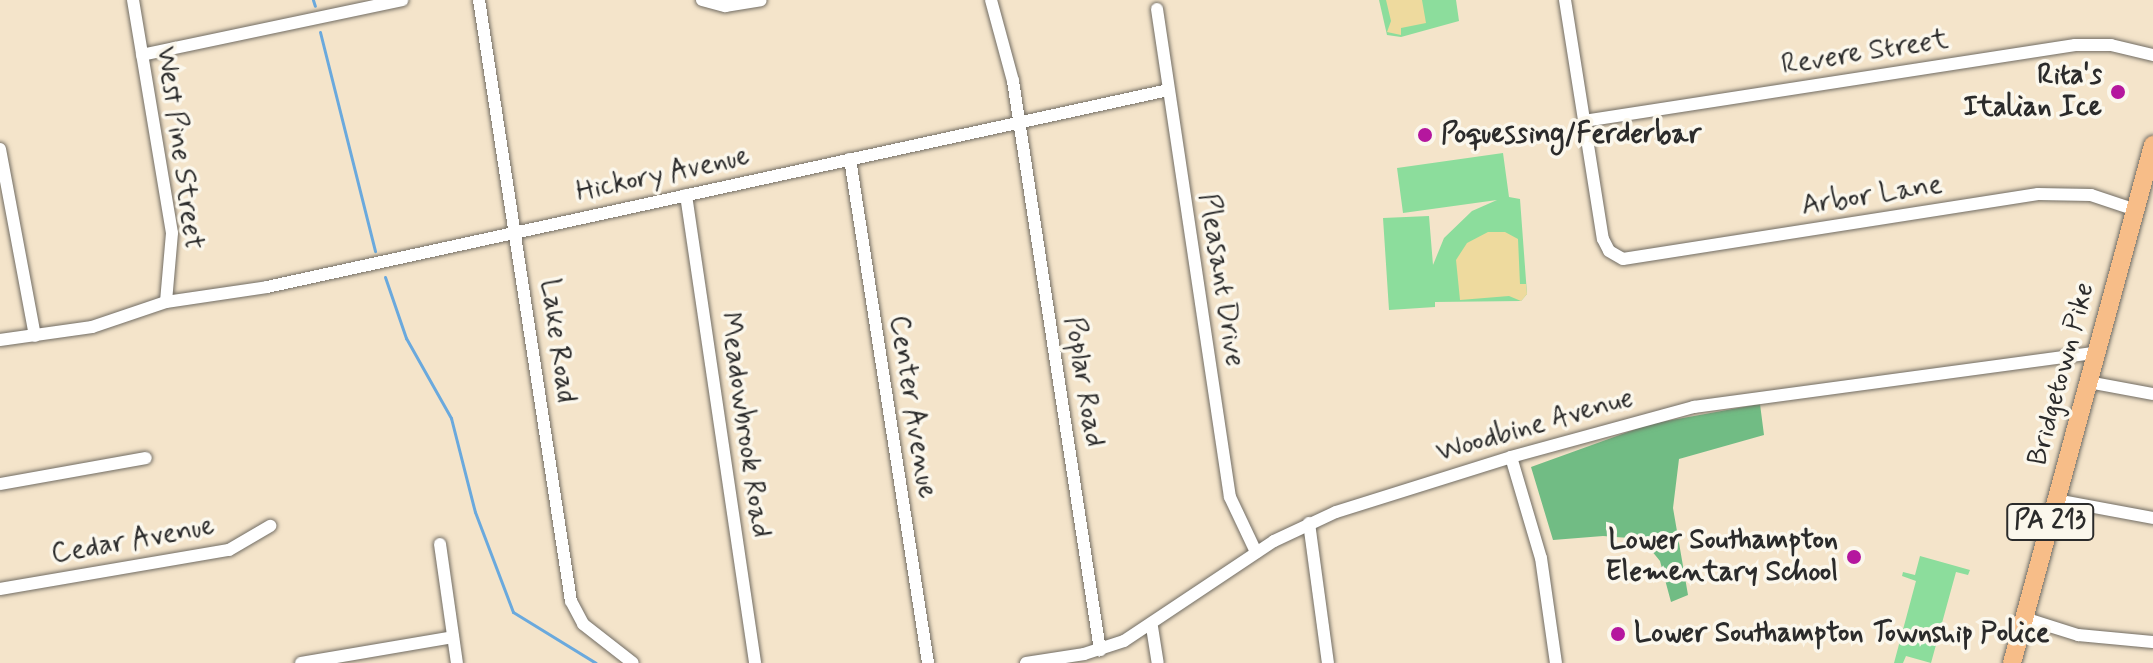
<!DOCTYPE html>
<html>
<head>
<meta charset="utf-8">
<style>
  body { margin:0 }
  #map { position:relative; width:2153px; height:663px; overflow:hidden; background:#f4e4ca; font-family:Mynerve,sans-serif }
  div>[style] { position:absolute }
  .green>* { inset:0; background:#8cdd9c }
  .forest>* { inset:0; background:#71bc84 }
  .sand>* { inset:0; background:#eeda9e }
  .stream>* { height:3px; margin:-1.5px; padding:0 1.5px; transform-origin:1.5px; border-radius:1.5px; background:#6aa9dd }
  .roads { filter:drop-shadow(0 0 2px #716c63) drop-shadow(0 0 2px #716c63) }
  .minor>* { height:12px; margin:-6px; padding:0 6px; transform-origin:6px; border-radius:6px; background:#fff }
  .primary>* { height:18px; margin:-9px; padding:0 9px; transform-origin:9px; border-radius:9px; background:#f7bd88 }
  .dots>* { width:22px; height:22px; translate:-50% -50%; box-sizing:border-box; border:4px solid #fbf7ec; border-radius:50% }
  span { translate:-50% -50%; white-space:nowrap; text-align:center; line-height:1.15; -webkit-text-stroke:7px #fbf7ec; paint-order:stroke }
  .shield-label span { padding:2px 6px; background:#fbf7ec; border:2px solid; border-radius:6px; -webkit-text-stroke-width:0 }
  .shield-label { font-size:26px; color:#2b2b2b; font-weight:700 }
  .street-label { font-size:28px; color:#2b2b2b }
  .poi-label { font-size:28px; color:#2b2b2b; font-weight:700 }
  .right { translate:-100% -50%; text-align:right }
  .left { translate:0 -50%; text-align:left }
</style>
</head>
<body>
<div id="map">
  <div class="green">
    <i style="clip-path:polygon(1379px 0,1456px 0,1459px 21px,1401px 37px,1387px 35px)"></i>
    <i style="clip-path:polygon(1503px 153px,1509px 197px,1520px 199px,1527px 294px,1521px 301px,1435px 302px,1435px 307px,1389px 310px,1383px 218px,1429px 216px,1433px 265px,1444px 238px,1472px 211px,1497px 200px,1403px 213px,1397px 168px)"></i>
    <i style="clip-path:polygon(1920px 556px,1970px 570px,1968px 575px,1956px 572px,1931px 663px,1906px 656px,1903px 663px,1894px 663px,1916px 581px,1902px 576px,1903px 572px,1915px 575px)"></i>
  </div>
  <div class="forest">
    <i style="clip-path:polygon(1760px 404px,1764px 435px,1679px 459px,1673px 508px,1688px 595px,1671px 602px,1660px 561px,1642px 539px,1603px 536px,1553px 540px,1531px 467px,1650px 424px)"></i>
  </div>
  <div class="sand">
    <i style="clip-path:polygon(1386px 0,1422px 0,1426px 23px,1401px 28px,1401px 35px,1387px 32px,1391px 21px)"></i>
    <i style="clip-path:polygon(1488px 232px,1505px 232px,1518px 239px,1520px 284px,1526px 284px,1527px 294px,1521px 301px,1509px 296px,1460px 300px,1456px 260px,1467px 243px)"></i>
  </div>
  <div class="stream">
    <i style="left:313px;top:0;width:6px;rotate:72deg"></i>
    <i style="left:320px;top:32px;width:226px;rotate:75.9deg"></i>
    <i style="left:385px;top:277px;width:65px;rotate:71deg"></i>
    <i style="left:406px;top:338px;width:92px;rotate:60.6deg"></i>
    <i style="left:451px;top:418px;width:97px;rotate:75.7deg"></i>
    <i style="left:475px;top:512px;width:107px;rotate:69.2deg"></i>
    <i style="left:513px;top:612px;width:97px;rotate:31.6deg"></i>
  </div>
  <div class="roads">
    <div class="minor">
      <i style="left:133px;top:0;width:236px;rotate:80.5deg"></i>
      <i style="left:172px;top:233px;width:69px;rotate:95deg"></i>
      <i style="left:479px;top:0;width:608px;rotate:81.3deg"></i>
      <i style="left:571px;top:601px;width:26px;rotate:62deg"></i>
      <i style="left:583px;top:624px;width:63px;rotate:38deg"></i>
      <i style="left:702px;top:0;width:24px;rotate:15deg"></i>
      <i style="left:725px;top:6px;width:36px;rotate:-9deg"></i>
      <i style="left:991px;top:0;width:84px;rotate:74.8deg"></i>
      <i style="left:1013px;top:81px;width:576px;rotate:81.31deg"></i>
      <i style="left:1565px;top:0;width:242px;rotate:81deg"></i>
      <i style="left:1603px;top:239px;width:13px;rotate:63deg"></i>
      <i style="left:1609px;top:251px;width:16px;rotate:30deg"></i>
      <i style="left:1623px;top:259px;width:420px;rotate:-8.9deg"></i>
      <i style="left:2038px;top:194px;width:53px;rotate:1.1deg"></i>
      <i style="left:2091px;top:195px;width:47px;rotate:18.4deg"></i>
      <i style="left:1157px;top:9px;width:493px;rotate:81.5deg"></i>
      <i style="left:1230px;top:497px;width:61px;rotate:64.7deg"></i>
      <i style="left:142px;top:55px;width:266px;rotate:-11.9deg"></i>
      <i style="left:1584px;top:121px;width:497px;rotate:-8.8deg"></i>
      <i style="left:2075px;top:45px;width:36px"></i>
      <i style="left:2111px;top:45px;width:43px;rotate:13.4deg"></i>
      <i style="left:0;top:149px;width:190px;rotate:79.4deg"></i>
      <i style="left:850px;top:159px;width:510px;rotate:81.2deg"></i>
      <i style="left:686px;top:195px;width:473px;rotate:81.6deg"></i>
      <i style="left:0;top:340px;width:93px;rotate:-8deg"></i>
      <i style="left:92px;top:327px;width:78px;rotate:-18.7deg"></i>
      <i style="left:166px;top:302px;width:102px;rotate:-8.4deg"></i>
      <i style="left:267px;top:287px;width:922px;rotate:-12.33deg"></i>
      <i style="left:2088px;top:382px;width:66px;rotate:10.5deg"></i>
      <i style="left:1511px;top:457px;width:105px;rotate:73.5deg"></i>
      <i style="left:1541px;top:558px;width:106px;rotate:81.9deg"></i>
      <i style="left:0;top:484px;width:148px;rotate:-10.1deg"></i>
      <i style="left:2056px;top:500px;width:99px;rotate:10.5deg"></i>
      <i style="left:1309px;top:523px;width:141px;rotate:82.3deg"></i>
      <i style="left:440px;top:544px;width:120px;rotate:81.9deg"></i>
      <i style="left:0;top:589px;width:232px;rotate:-9.7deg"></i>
      <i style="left:229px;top:550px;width:48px;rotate:-30.3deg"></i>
      <i style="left:2024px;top:618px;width:57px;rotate:17.5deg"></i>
      <i style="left:2078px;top:635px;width:75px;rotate:5.3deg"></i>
      <i style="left:1152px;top:627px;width:36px;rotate:81deg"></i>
      <i style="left:301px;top:663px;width:154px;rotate:-9.7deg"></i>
      <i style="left:1026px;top:663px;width:59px;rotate:-8.8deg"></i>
      <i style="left:1084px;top:654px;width:42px;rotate:-18deg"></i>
      <i style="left:1124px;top:641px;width:180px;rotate:-33.7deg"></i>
      <i style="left:1274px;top:541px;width:68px;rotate:-25.1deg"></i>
      <i style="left:1336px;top:512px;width:183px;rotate:-17.4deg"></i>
      <i style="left:1511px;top:457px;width:190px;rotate:-15.3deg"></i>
      <i style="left:1694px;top:407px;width:406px;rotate:-7.7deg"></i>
    </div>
    <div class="primary">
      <i style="left:2012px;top:663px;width:537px;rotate:-74.77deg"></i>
    </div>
  </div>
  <div class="dots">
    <i style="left:2118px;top:92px;background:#b5179e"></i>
    <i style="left:1425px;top:135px;background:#b5179e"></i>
    <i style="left:1854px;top:557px;background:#b5179e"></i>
    <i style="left:1618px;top:634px;background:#b5179e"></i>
  </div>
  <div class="shield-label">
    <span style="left:2050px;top:522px">PA 213</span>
  </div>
  <div class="street-label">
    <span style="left:1865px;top:53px;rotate:-9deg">Revere Street</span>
    <span style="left:179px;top:148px;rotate:82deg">West Pine Street</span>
    <span style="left:663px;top:175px;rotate:-12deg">Hickory Avenue</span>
    <span style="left:1872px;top:196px;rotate:-9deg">Arbor Lane</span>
    <span style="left:1221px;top:280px;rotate:81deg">Pleasant Drive</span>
    <span style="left:557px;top:341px;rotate:82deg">Lake Road</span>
    <span style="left:2062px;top:374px;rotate:-75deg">Bridgetown Pike</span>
    <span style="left:1083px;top:382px;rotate:81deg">Poplar Road</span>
    <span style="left:912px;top:407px;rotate:81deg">Center Avenue</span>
    <span style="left:744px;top:425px;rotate:82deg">Meadowbrook Road</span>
    <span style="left:1535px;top:426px;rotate:-16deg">Woodbine Avenue</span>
    <span style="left:133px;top:541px;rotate:-10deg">Cedar Avenue</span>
  </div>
  <div class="poi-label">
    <span class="right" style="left:2102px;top:92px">Rita's<br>Italian Ice</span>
    <span class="left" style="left:1441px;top:135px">Poquessing/Ferderbar</span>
    <span class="right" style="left:1838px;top:557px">Lower Southampton<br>Elementary School</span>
    <span class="left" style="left:1634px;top:634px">Lower Southampton Township Police</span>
  </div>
</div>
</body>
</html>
